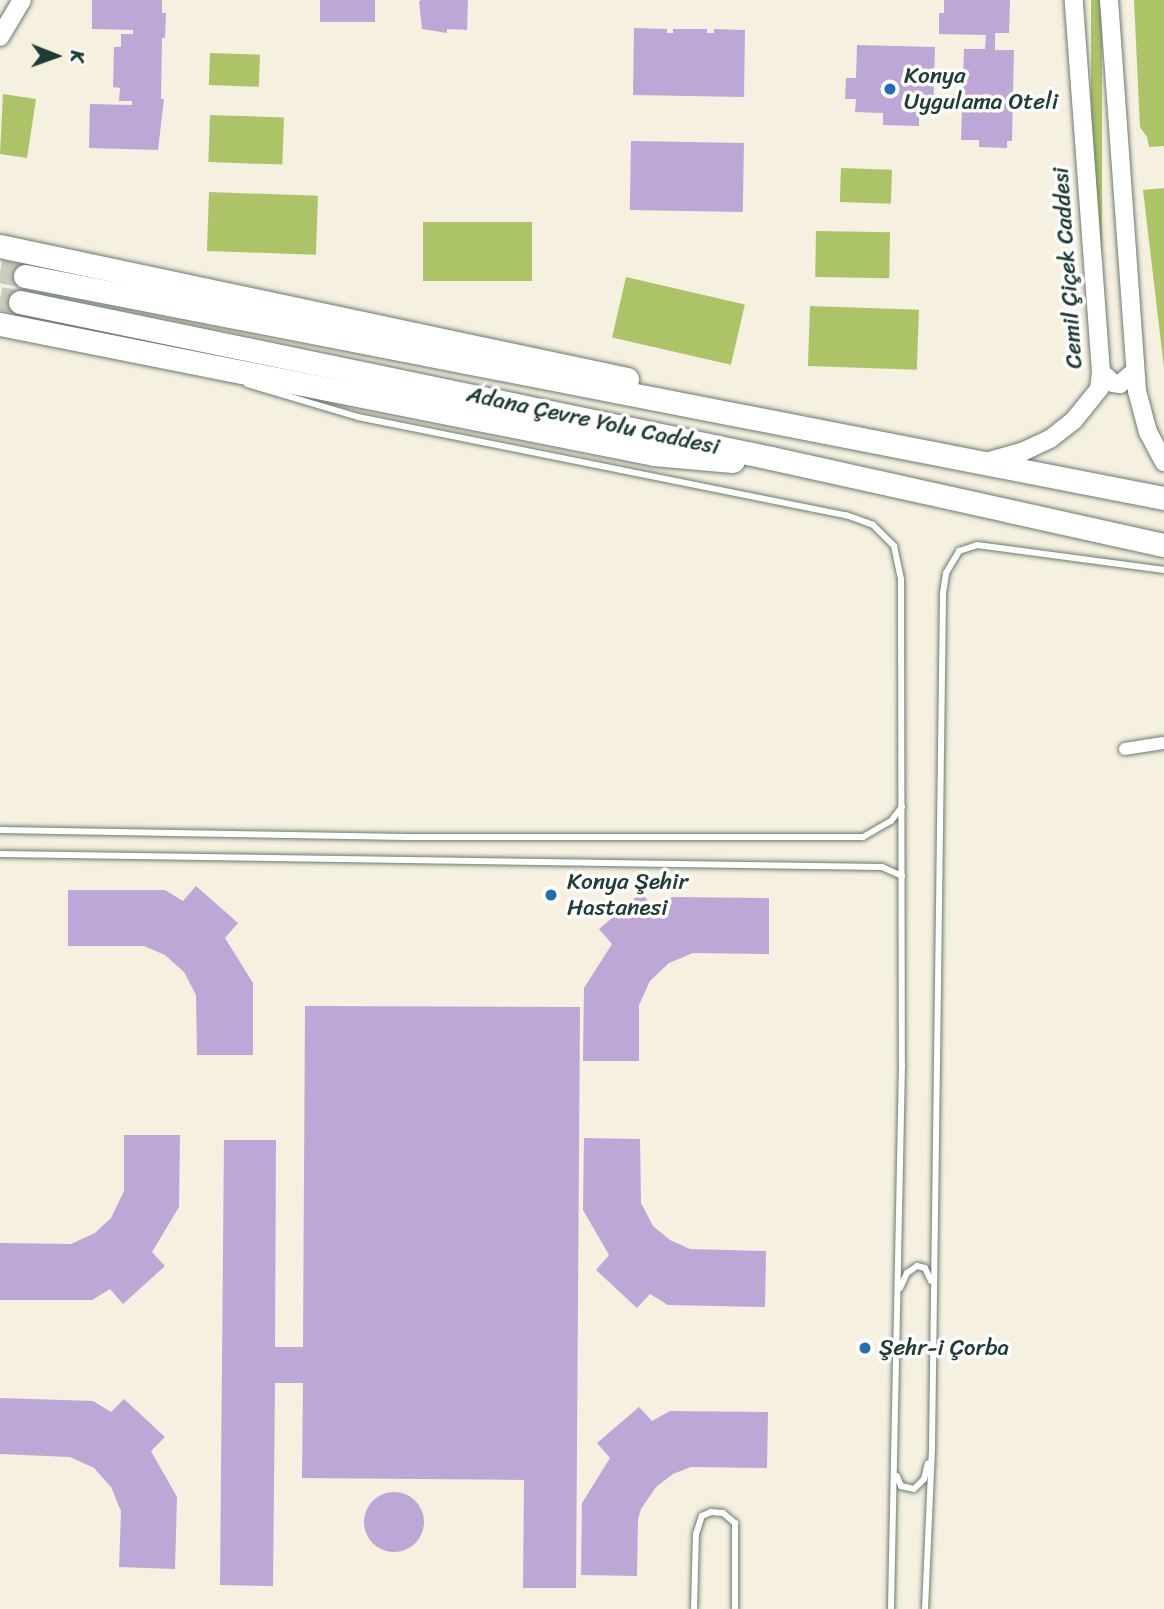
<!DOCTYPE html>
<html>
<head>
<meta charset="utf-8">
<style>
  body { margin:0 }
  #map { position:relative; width:1164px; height:1609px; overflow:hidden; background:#f5f0df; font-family:Sriracha,sans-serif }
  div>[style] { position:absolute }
  .green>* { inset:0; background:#adc368; transform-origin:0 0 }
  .building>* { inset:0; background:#bda7d7; transform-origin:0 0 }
  .round { border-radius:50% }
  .highway-tunnel>* { height:23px; margin-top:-11.5px; transform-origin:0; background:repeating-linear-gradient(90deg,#caccbd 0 23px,transparent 0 34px) }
  .roads { filter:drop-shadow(0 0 2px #6a7c70) drop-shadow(0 0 2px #6a7c70) }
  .lane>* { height:6px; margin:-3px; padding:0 3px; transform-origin:3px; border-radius:3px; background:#fff }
  .street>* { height:12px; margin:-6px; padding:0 6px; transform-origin:6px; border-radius:6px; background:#fff }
  .secondary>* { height:18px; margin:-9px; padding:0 9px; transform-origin:9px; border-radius:9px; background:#fff }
  .highway>* { height:23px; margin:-11.5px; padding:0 11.5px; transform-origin:11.5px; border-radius:11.5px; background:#fff }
  .dots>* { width:19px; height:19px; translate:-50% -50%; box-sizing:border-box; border:4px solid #fff; border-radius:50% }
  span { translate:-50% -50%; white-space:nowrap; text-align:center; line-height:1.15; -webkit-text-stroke:7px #fff; paint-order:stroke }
  .poi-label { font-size:23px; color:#1f3d34 }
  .left { translate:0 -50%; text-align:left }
  .street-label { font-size:23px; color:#1f3d34 }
  .north { position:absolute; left:21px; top:21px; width:70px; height:70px; -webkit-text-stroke:5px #fff; paint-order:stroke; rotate:91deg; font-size:19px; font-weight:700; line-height:28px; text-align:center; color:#1f3d34 }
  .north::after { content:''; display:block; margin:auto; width:24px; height:32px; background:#1f3d34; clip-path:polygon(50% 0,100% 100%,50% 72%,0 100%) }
</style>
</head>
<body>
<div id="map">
  <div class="green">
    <i style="left:1091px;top:0;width:11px;height:360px"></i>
    <i style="clip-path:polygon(1134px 0,1164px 0,1164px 146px,1149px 147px,1147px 137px,1140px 127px)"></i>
    <i style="left:210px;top:53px;width:50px;height:32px;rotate:2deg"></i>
    <i style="clip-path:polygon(3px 94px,36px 99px,27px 158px,0 154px)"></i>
    <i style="left:210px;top:115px;width:74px;height:47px;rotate:2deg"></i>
    <i style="left:841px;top:168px;width:51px;height:34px;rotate:2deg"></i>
    <i style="clip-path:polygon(1164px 188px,1164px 368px,1143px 190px)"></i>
    <i style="left:209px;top:192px;width:109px;height:59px;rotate:2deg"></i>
    <i style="left:423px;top:222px;width:109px;height:59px"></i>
    <i style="left:816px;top:231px;width:74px;height:46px;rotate:1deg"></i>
    <i style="left:626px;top:277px;width:122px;height:62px;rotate:13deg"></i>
    <i style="left:810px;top:306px;width:109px;height:60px;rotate:2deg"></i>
  </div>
  <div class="building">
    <i style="clip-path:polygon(92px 0,162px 0,162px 13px,166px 13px,165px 38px,162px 38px,161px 99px,164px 99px,158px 150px,89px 148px,90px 104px,132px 105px,132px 101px,119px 101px,120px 88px,113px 87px,114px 47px,121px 47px,121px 34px,133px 34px,133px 30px,92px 29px)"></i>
    <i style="left:320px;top:0;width:55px;height:22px"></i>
    <i style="clip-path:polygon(422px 0,468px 0,467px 30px,447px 29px,447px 33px,422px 29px,419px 1px)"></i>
    <i style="clip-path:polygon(944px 0,1010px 0,1009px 33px,995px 33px,995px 50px,1014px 50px,1012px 141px,1007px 141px,1007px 148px,979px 147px,979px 140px,961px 140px,964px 49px,985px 49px,986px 35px,939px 34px,939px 13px,944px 13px)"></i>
    <i style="clip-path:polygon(634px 28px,667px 29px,667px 33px,673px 33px,673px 29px,707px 29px,707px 33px,714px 33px,714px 29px,745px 30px,744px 97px,633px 95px)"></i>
    <i style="clip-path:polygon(857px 45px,935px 47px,933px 114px,919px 113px,919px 126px,883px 125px,883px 113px,855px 112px,856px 99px,845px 99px,846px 78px,856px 78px)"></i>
    <i style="left:631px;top:141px;width:113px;height:69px;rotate:1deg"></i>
    <i style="clip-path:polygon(196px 886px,238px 923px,225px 938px,253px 983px,253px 1055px,197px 1055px,196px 995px,184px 972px,165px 955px,144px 946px,68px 946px,68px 890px,165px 890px,183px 901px)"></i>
    <i style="clip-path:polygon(641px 893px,654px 907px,672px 897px,769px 898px,769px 954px,693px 953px,669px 963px,650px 981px,639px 1005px,639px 1061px,583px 1061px,584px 988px,612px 944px,599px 929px)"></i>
    <i style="clip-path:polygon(305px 1006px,580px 1007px,576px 1588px,523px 1588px,524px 1480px,302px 1478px,303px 1383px,275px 1383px,273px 1586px,220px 1585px,224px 1140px,276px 1140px,275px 1347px,303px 1347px)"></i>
    <i style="clip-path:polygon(124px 1135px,180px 1135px,179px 1207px,152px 1252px,165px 1266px,123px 1304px,110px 1289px,92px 1300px,0 1300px,0 1243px,71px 1244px,95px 1233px,111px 1218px,124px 1191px)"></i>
    <i style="clip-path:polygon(584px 1138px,640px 1139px,641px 1203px,653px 1226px,670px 1240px,690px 1249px,766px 1251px,765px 1307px,668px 1305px,650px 1294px,637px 1308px,596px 1270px,609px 1255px,583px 1210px)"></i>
    <i style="clip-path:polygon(0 1398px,93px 1401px,111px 1412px,124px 1399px,165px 1437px,151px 1451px,177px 1497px,175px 1569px,119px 1567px,121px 1511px,111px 1487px,94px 1468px,70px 1457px,0 1454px)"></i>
    <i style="clip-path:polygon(639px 1407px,652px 1421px,670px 1411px,768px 1412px,767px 1468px,691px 1467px,673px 1474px,656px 1487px,641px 1509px,638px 1519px,637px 1576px,581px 1575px,582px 1503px,610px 1458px,597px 1443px)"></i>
    <i class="round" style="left:364px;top:1492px;width:60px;height:60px"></i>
  </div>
  <div class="highway-tunnel">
    <i style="left:0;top:271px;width:25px;rotate:11deg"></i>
    <i style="left:0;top:298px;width:20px;rotate:11deg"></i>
  </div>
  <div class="roads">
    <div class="lane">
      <i style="left:247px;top:384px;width:116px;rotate:16.6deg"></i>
      <i style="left:358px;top:417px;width:498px;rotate:11.4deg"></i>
      <i style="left:846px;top:515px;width:29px;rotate:20deg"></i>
      <i style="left:873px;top:525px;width:30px;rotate:45deg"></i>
      <i style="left:894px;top:546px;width:34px;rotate:78deg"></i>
      <i style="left:901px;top:579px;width:485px;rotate:89.9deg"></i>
      <i style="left:902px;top:1064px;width:545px;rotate:91.16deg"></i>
      <i style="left:0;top:830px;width:406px;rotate:1deg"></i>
      <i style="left:406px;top:837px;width:457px"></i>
      <i style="left:863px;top:837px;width:32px;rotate:-30deg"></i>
      <i style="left:891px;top:821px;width:18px;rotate:-52deg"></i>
      <i style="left:0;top:854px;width:882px;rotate:0.84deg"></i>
      <i style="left:882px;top:867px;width:22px;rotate:24deg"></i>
      <i style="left:900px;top:1288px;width:17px;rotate:-65deg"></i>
      <i style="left:907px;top:1273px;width:12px;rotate:-35deg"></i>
      <i style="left:917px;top:1266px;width:8px;rotate:14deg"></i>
      <i style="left:925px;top:1268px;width:14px;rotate:65deg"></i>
      <i style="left:897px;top:1476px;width:11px;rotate:68deg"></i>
      <i style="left:901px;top:1486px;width:13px;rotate:13deg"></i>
      <i style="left:914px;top:1489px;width:14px;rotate:-45deg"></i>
      <i style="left:924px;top:1479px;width:16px;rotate:-76deg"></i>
      <i style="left:694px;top:1609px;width:75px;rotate:-88.5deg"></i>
      <i style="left:696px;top:1534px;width:19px;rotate:-72deg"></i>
      <i style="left:702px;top:1516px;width:10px;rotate:-24deg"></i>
      <i style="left:711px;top:1512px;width:12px;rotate:5deg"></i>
      <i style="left:723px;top:1513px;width:16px;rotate:40deg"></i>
      <i style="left:735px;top:1523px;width:86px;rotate:90deg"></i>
      <i style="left:925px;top:1609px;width:161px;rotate:-87.5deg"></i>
      <i style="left:932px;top:1448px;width:855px;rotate:-89.26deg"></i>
      <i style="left:943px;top:593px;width:20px;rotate:-81deg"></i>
      <i style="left:946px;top:573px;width:26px;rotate:-59deg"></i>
      <i style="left:959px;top:551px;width:19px;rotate:-18deg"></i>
      <i style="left:977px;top:545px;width:189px;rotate:7.6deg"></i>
    </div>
    <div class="street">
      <i style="left:1125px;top:749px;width:39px;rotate:-9deg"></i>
    </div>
    <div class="secondary">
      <i style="left:1109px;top:0;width:392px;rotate:85.9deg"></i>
      <i style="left:1137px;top:391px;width:42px;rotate:75deg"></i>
      <i style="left:1148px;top:432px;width:34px;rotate:62deg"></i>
      <i style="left:0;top:37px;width:43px;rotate:-59.3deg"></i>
      <i style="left:1101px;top:372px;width:16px;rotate:43deg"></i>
      <i style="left:1113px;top:383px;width:7px;rotate:8deg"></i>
      <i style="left:1120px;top:384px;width:18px;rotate:-41deg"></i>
      <i style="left:986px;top:462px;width:37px;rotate:-16deg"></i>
      <i style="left:1022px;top:452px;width:31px;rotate:-25deg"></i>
      <i style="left:1050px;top:439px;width:31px;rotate:-38deg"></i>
      <i style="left:1074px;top:420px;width:40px;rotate:-51deg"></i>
      <i style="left:1099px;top:389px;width:17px;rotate:-83deg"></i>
      <i style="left:1101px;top:372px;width:373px;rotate:-94.2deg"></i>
    </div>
    <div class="highway">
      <i style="left:0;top:246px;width:641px;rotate:11.98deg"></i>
      <i style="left:25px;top:276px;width:1160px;rotate:11.03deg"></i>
      <i style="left:20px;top:302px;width:767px;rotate:11.73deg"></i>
      <i style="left:771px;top:458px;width:403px;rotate:12.5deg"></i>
      <i style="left:0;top:324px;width:667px;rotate:11.24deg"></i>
      <i style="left:654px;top:454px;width:79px;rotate:5.1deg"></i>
    </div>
  </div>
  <div class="dots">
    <i style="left:890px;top:89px;background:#1f6fb2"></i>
    <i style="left:551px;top:895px;background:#1f6fb2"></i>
    <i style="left:865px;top:1348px;background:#1f6fb2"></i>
  </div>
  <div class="poi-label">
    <span class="left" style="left:904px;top:89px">Konya<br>Uygulama Oteli</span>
    <span class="left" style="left:567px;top:895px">Konya Şehir<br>Hastanesi</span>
    <span class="left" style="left:879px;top:1348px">Şehr-i Çorba</span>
  </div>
  <div class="street-label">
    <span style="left:1068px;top:268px;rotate:-94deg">Cemil Çiçek Caddesi</span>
    <span style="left:593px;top:421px;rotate:12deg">Adana Çevre Yolu Caddesi</span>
  </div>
  <div class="north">K</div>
</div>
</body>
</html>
